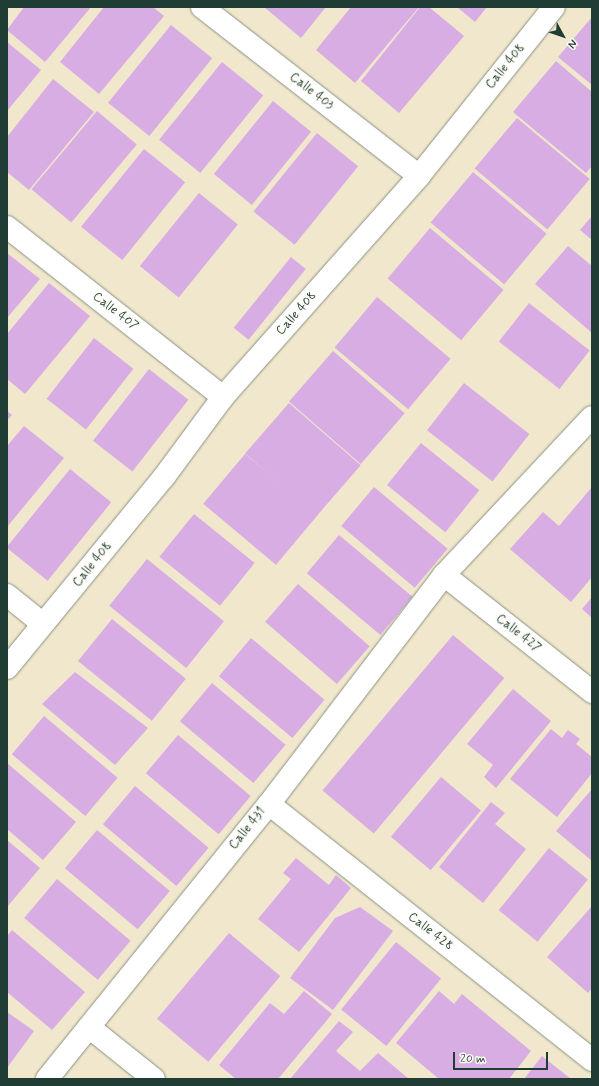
<!DOCTYPE html>
<html>
<head>
<meta charset="utf-8">
<style>
  body { margin:0 }
  #map { position:relative; width:599px; height:1086px; overflow:hidden; background:#f1e7cd; font-family:Mynerve,sans-serif }
  div>[style] { position:absolute }
  .building>* { inset:0; background:#d7ade3; transform-origin:0 0 }
  .roads { filter:drop-shadow(0 0 1px #889280) drop-shadow(0 0 1px #889280) }
  .street>* { height:22px; margin:-11px; padding:0 11px; transform-origin:11px; border-radius:11px; background:#fff }
  span { translate:-50% -50%; white-space:nowrap; text-align:center; line-height:1.15; -webkit-text-stroke:4px #fdfcf7; paint-order:stroke }
  .street-label { font-size:13px; color:#1f3d34 }
  .frame { position:absolute; inset:0; border:8px solid #1f3d34; pointer-events:none }
  .north { position:absolute; left:543px; top:16px; width:40px; height:40px; -webkit-text-stroke:3px #fdfcf7; paint-order:stroke; rotate:130deg; font-size:11px; font-weight:700; line-height:16px; text-align:center; color:#1f3d34 }
  .north::after { content:''; display:block; margin:auto; width:14px; height:18px; background:#1f3d34; clip-path:polygon(50% 0,100% 100%,50% 72%,0 100%) }
  .scale { position:absolute; left:453px; top:1052px; width:95px; height:18px; box-sizing:border-box; border:2px solid #1f3d34; border-top:0; padding-left:5px; font-size:12px; line-height:14px; white-space:nowrap; color:#1f3d34; -webkit-text-stroke:3px #fdfcf7; paint-order:stroke }
</style>
</head>
<body>
<div id="map">
  <div class="building">
    <i style="clip-path:polygon(24px 7px,91px 7px,45px 62px,7px 30px)"></i>
    <i style="clip-path:polygon(104px 7px,153px 7px,164px 16px,99px 94px,60px 62px)"></i>
    <i style="clip-path:polygon(264px 7px,326px 7px,301px 38px)"></i>
    <i style="clip-path:polygon(351px 7px,419px 7px,355px 83px,316px 50px)"></i>
    <i style="clip-path:polygon(420px 7px,429px 7px,464px 36px,399px 113px,361px 81px)"></i>
    <i style="clip-path:polygon(457px 7px,487px 7px,475px 22px)"></i>
    <i style="clip-path:polygon(592px 17px,592px 85px,558px 57px)"></i>
    <i style="left:171px;top:25px;width:53px;height:100px;rotate:39deg"></i>
    <i style="clip-path:polygon(7px 42px,41px 70px,7px 111px)"></i>
    <i style="clip-path:polygon(556px 61px,592px 92px,592px 166px,586px 173px,513px 112px)"></i>
    <i style="left:222px;top:62px;width:53px;height:100px;rotate:39deg"></i>
    <i style="clip-path:polygon(53px 79px,94px 112px,29px 190px,7px 172px,7px 137px)"></i>
    <i style="left:273px;top:101px;width:49px;height:94px;rotate:39deg"></i>
    <i style="left:97px;top:111px;width:52px;height:102px;rotate:40deg"></i>
    <i style="left:517px;top:118px;width:95px;height:66px;rotate:40deg"></i>
    <i style="left:317px;top:133px;width:53px;height:101px;rotate:39deg"></i>
    <i style="left:144px;top:149px;width:53px;height:100px;rotate:39deg"></i>
    <i style="left:473px;top:172px;width:96px;height:66px;rotate:40deg"></i>
    <i style="left:199px;top:193px;width:50px;height:94px;rotate:39deg"></i>
    <i style="clip-path:polygon(592px 216px,592px 240px,580px 230px)"></i>
    <i style="left:430px;top:228px;width:96px;height:66px;rotate:40deg"></i>
    <i style="clip-path:polygon(568px 246px,592px 266px,592px 333px,535px 284px)"></i>
    <i style="clip-path:polygon(7px 253px,40px 279px,7px 318px)"></i>
    <i style="left:291px;top:257px;width:19px;height:91px;rotate:39deg"></i>
    <i style="clip-path:polygon(49px 283px,90px 316px,25px 394px,7px 379px,7px 334px)"></i>
    <i style="left:377px;top:297px;width:96px;height:66px;rotate:40deg"></i>
    <i style="left:529px;top:303px;width:77px;height:49px;rotate:38deg"></i>
    <i style="left:94px;top:338px;width:50px;height:77px;rotate:38deg"></i>
    <i style="left:333px;top:351px;width:95px;height:67px;rotate:41deg"></i>
    <i style="left:149px;top:369px;width:50px;height:91px;rotate:38deg"></i>
    <i style="left:464px;top:383px;width:83px;height:60px;rotate:38deg"></i>
    <i style="left:289px;top:403px;width:95px;height:67px;rotate:41deg"></i>
    <i style="clip-path:polygon(7px 411px,12px 415px,7px 420px)"></i>
    <i style="clip-path:polygon(24px 426px,64px 458px,7px 527px,7px 446px)"></i>
    <i style="left:421px;top:443px;width:75px;height:54px;rotate:39deg"></i>
    <i style="left:245px;top:454px;width:95px;height:65px;rotate:40deg"></i>
    <i style="left:70px;top:469px;width:53px;height:101px;rotate:39deg"></i>
    <i style="left:374px;top:487px;width:96px;height:51px;rotate:40deg"></i>
    <i style="clip-path:polygon(592px 487px,592px 577px,571px 602px,510px 549px,543px 512px,559px 526px)"></i>
    <i style="left:194px;top:514px;width:78px;height:55px;rotate:39deg"></i>
    <i style="left:339px;top:535px;width:96px;height:50px;rotate:40deg"></i>
    <i style="left:147px;top:559px;width:99px;height:60px;rotate:39deg"></i>
    <i style="left:298px;top:584px;width:95px;height:50px;rotate:41deg"></i>
    <i style="clip-path:polygon(592px 597px,592px 618px,582px 609px)"></i>
    <i style="left:112px;top:619px;width:95px;height:54px;rotate:39deg"></i>
    <i style="left:453px;top:635px;width:67px;height:203px;rotate:40deg"></i>
    <i style="left:251px;top:638px;width:96px;height:50px;rotate:40deg"></i>
    <i style="clip-path:polygon(75px 672px,148px 728px,115px 765px,42px 704px)"></i>
    <i style="left:212px;top:683px;width:96px;height:50px;rotate:40deg"></i>
    <i style="clip-path:polygon(513px 689px,551px 721px,496px 788px,484px 777px,493px 765px,467px 744px)"></i>
    <i style="left:44px;top:716px;width:96px;height:50px;rotate:40deg"></i>
    <i style="clip-path:polygon(551px 729px,562px 738px,568px 730px,580px 739px,576px 744px,592px 757px,592px 773px,557px 817px,510px 779px)"></i>
    <i style="left:178px;top:735px;width:95px;height:50px;rotate:40deg"></i>
    <i style="clip-path:polygon(7px 763px,76px 822px,43px 860px,7px 829px)"></i>
    <i style="left:441px;top:777px;width:52px;height:78px;rotate:40deg"></i>
    <i style="left:135px;top:786px;width:96px;height:50px;rotate:40deg"></i>
    <i style="clip-path:polygon(592px 789px,592px 861px,556px 831px)"></i>
    <i style="clip-path:polygon(491px 802px,505px 813px,495px 824px,526px 849px,483px 903px,439px 867px)"></i>
    <i style="left:97px;top:830px;width:95px;height:50px;rotate:40deg"></i>
    <i style="clip-path:polygon(7px 840px,40px 868px,7px 907px)"></i>
    <i style="left:549px;top:848px;width:50px;height:80px;rotate:39deg"></i>
    <i style="clip-path:polygon(296px 858px,329px 885px,336px 875px,351px 888px,299px 952px,258px 919px,291px 879px,283px 873px)"></i>
    <i style="left:57px;top:879px;width:96px;height:51px;rotate:40deg"></i>
    <i style="clip-path:polygon(592px 906px,592px 988px,588px 993px,547px 957px)"></i>
    <i style="clip-path:polygon(360px 907px,393px 931px,333px 1010px,290px 978px,335px 918px)"></i>
    <i style="clip-path:polygon(12px 930px,85px 992px,52px 1030px,7px 992px,7px 936px)"></i>
    <i style="left:229px;top:933px;width:67px;height:112px;rotate:40deg"></i>
    <i style="left:396px;top:942px;width:58px;height:87px;rotate:39deg"></i>
    <i style="clip-path:polygon(304px 991px,332px 1014px,278px 1079px,236px 1079px,219px 1065px,270px 1003px,284px 1014px)"></i>
    <i style="clip-path:polygon(439px 991px,454px 1004px,462px 994px,531px 1051px,509px 1079px,439px 1079px,396px 1043px)"></i>
    <i style="clip-path:polygon(7px 1012px,34px 1031px,7px 1068px)"></i>
    <i style="clip-path:polygon(339px 1021px,353px 1032px,336px 1051px,360px 1071px,378px 1053px,409px 1079px,290px 1079px)"></i>
    <i style="clip-path:polygon(542px 1056px,571px 1079px,524px 1079px)"></i>
  </div>
  <div class="roads">
    <div class="street">
      <i style="left:202px;top:7px;width:275px;rotate:37.9deg"></i>
      <i style="left:7px;top:227px;width:275px;rotate:38.2deg"></i>
      <i style="left:444px;top:575px;width:189px;rotate:38.3deg"></i>
      <i style="left:7px;top:595px;width:46px;rotate:38.9deg"></i>
      <i style="left:7px;top:668px;width:247px;rotate:-50.6deg"></i>
      <i style="left:164px;top:477px;width:99px;rotate:-53.6deg"></i>
      <i style="left:223px;top:397px;width:295px;rotate:-48.4deg"></i>
      <i style="left:419px;top:176px;width:216px;rotate:-51.4deg"></i>
      <i style="left:269px;top:804px;width:412px;rotate:38.4deg"></i>
      <i style="left:89px;top:1027px;width:83px;rotate:38.7deg"></i>
      <i style="left:47px;top:1079px;width:353px;rotate:-51.1deg"></i>
      <i style="left:269px;top:804px;width:288px;rotate:-52.6deg"></i>
      <i style="left:444px;top:575px;width:216px;rotate:-46.9deg"></i>
    </div>
  </div>
  <div class="street-label">
    <span style="left:506px;top:67px;rotate:-51deg">Calle 408</span>
    <span style="left:311px;top:92px;rotate:38deg">Calle 403</span>
    <span style="left:115px;top:312px;rotate:38deg">Calle 407</span>
    <span style="left:297px;top:314px;rotate:-48deg">Calle 408</span>
    <span style="left:93px;top:565px;rotate:-51deg">Calle 408</span>
    <span style="left:518px;top:634px;rotate:38deg">Calle 427</span>
    <span style="left:248px;top:829px;rotate:-51deg">Calle 431</span>
    <span style="left:430px;top:932px;rotate:38deg">Calle 428</span>
  </div>
  <div class="frame"></div>
  <div class="north">N</div>
  <div class="scale">20 m</div>
</div>
</body>
</html>
